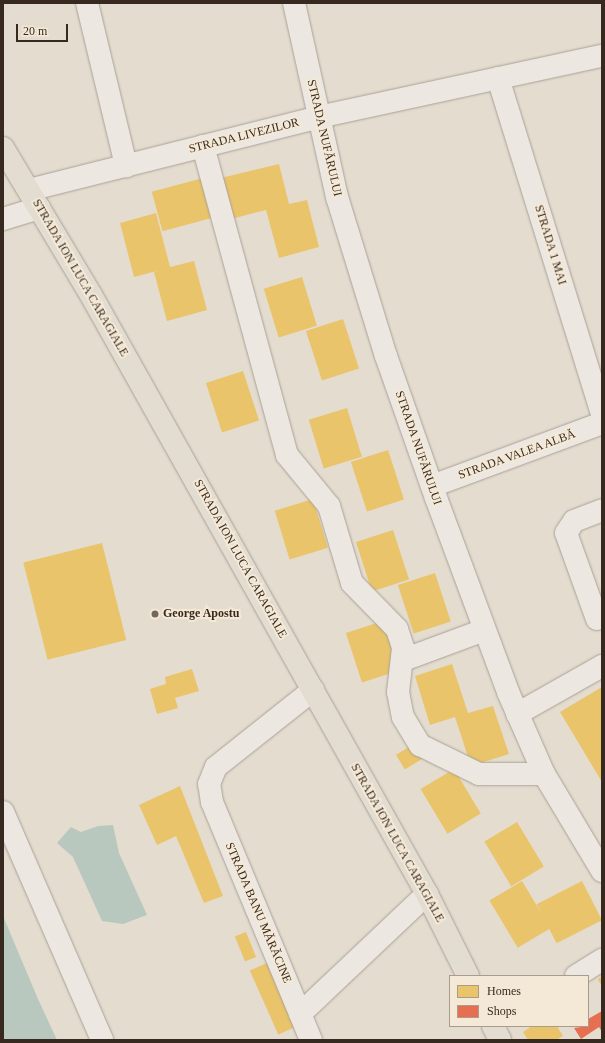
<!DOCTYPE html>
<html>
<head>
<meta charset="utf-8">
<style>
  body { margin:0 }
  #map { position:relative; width:605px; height:1043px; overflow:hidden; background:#e4dcce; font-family:"Times New Roman",serif }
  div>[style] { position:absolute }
  .water>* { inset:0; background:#b9c8be }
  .homes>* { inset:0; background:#e9c46a; transform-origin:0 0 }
  .shops>* { inset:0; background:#e76f51 }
  .roads { filter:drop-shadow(0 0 1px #a9a198) drop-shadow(0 0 1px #a9a198) }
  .minor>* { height:22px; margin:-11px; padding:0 11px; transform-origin:11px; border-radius:11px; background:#ece7e0 }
  .major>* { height:22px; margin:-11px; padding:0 11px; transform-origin:11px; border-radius:11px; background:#e3dcd1 }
  .dots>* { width:11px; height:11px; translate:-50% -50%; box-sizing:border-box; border:2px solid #f4e9d6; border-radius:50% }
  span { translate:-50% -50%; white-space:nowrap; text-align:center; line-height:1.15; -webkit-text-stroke:4px #f4e9d6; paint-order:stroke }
  .street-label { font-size:12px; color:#382920 }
  .poi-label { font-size:12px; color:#382920; font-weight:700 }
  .left { translate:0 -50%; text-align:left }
  .frame { position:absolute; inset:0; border:4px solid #382920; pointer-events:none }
  .legend { position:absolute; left:449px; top:975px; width:140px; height:52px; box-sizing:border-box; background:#f4e9d6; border:1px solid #a99c8d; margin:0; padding:5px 7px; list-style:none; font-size:12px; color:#382920 }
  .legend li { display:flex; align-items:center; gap:8px; height:20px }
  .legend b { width:20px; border:1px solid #a99c8d }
  .scale { position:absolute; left:16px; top:24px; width:52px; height:18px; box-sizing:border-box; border:2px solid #382920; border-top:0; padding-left:5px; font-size:12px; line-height:14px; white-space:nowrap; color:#382920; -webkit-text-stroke:3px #f4e9d6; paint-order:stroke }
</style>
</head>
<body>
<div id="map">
  <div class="water">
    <i style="clip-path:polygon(113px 825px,119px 853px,147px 915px,123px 924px,102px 921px,73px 857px,57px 843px,71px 827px,81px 832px,98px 826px)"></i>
    <i style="clip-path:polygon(3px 916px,38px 999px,57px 1040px,3px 1040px)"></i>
  </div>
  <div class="homes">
    <i style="clip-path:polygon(279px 164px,289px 204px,307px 200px,319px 247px,279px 258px,266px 210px,231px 219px,221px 178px)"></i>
    <i style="left:203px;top:178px;width:41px;height:53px;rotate:75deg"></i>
    <i style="clip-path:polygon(156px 213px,170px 267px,194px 261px,207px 310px,167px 321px,154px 272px,160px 270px,134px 277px,120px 223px)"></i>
    <i style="left:302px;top:277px;width:51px;height:40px;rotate:73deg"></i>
    <i style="left:343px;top:319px;width:52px;height:39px;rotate:72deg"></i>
    <i style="left:243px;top:371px;width:52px;height:39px;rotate:72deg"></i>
    <i style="left:347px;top:408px;width:51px;height:40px;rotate:73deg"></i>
    <i style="left:388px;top:450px;width:52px;height:39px;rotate:72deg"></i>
    <i style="left:313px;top:499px;width:51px;height:40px;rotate:73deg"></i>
    <i style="left:393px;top:530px;width:52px;height:39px;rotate:72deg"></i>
    <i style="left:102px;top:543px;width:100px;height:81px;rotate:76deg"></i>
    <i style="left:435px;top:573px;width:51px;height:39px;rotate:72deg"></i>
    <i style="left:383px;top:621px;width:52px;height:39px;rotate:72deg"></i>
    <i style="clip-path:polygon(452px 664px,468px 713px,493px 706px,509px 754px,471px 766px,455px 717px,430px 725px,415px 676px)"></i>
    <i style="clip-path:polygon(192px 669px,199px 691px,175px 698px,178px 708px,157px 714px,150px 689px,166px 684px,165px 677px)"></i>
    <i style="clip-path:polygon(602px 687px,602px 782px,560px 712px)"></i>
    <i style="left:414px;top:744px;width:17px;height:21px;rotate:59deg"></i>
    <i style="left:454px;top:769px;width:52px;height:39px;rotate:59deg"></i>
    <i style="clip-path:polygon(180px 786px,223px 896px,204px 903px,176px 836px,157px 845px,139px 805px)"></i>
    <i style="left:517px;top:822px;width:52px;height:38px;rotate:59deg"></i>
    <i style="left:522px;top:881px;width:55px;height:38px;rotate:59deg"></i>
    <i style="left:582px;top:881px;width:44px;height:51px;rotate:63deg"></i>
    <i style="left:246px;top:932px;width:27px;height:12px;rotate:68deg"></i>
    <i style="left:269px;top:962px;width:70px;height:21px;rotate:66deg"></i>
    <i style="clip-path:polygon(602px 977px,602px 987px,598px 979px)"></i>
    <i style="clip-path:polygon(532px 1026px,557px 1026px,563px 1036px,556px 1040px,528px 1040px,523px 1032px)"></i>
  </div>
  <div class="shops">
    <i style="clip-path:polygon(602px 1011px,602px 1032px,599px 1027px,581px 1039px,574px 1028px,588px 1026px,588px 1019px)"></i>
  </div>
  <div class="roads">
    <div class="minor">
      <i style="left:87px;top:3px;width:168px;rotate:76.5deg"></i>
      <i style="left:294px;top:3px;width:199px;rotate:77.5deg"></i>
      <i style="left:337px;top:197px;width:166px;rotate:72.9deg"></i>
      <i style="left:386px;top:356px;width:151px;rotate:70.6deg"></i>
      <i style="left:436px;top:498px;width:207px;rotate:69.6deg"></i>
      <i style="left:508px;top:692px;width:90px;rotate:66.3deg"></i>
      <i style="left:544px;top:774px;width:113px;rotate:59.1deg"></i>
      <i style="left:498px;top:78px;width:351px;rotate:72.8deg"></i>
      <i style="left:203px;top:146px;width:320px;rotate:74.8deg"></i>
      <i style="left:287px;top:455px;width:66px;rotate:50.5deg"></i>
      <i style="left:329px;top:506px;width:80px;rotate:73.4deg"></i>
      <i style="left:352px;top:583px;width:64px;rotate:45.6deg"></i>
      <i style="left:397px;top:629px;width:20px;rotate:72deg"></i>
      <i style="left:403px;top:648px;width:44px;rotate:96.5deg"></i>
      <i style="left:398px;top:692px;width:25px;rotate:79deg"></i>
      <i style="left:403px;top:717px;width:33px;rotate:59deg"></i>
      <i style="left:420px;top:745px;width:66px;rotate:26.2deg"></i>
      <i style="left:479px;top:774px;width:65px"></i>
      <i style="left:29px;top:190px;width:299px;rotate:-14.1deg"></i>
      <i style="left:319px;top:117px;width:289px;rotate:-12.2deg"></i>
      <i style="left:3px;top:219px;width:38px;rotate:-17deg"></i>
      <i style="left:432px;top:486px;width:181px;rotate:-20.3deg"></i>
      <i style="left:597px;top:619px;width:91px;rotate:-109.8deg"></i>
      <i style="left:566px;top:533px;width:14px;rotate:-56deg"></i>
      <i style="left:574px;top:521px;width:30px;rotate:-21deg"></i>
      <i style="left:403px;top:660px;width:86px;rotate:-20.3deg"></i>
      <i style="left:517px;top:714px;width:98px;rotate:-29.5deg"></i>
      <i style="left:3px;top:812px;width:249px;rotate:66.5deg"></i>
      <i style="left:576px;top:976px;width:31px;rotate:-32deg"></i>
      <i style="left:300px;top:1014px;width:175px;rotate:-43.4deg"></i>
      <i style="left:311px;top:1040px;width:258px;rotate:-112.6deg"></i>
      <i style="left:212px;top:802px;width:18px;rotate:-99deg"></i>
      <i style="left:209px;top:784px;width:18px;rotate:-68deg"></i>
      <i style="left:216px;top:767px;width:124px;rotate:-38.4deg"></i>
    </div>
    <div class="major">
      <i style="left:3px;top:148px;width:171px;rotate:59.1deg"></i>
      <i style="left:91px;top:295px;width:687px;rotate:60.71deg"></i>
      <i style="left:427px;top:894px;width:92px;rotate:63.4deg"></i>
      <i style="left:493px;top:1026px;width:16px;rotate:63deg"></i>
    </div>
  </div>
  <div class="dots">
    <i style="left:155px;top:614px;background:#74685d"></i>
  </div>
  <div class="street-label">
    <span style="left:244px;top:136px;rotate:-14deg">STRADA LIVEZILOR</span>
    <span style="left:324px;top:138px;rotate:77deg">STRADA NUFĂRULUI</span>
    <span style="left:550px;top:245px;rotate:73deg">STRADA 1 MAI</span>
    <span style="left:80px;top:278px;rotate:60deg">STRADA ION LUCA CARAGIALE</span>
    <span style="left:418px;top:448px;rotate:71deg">STRADA NUFĂRULUI</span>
    <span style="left:517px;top:455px;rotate:-20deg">STRADA VALEA ALBĂ</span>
    <span style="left:240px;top:559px;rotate:61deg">STRADA ION LUCA CARAGIALE</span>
    <span style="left:397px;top:843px;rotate:61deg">STRADA ION LUCA CARAGIALE</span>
    <span style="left:258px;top:913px;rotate:67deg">STRADA BANU MĂRĂCINE</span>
  </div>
  <div class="poi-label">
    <span class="left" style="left:163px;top:614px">George Apostu</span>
  </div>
  <div class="frame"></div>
  <ul class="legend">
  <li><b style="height:11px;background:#e9c46a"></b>Homes</li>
  <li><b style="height:11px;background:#e76f51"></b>Shops</li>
  </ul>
  <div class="scale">20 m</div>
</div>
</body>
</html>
